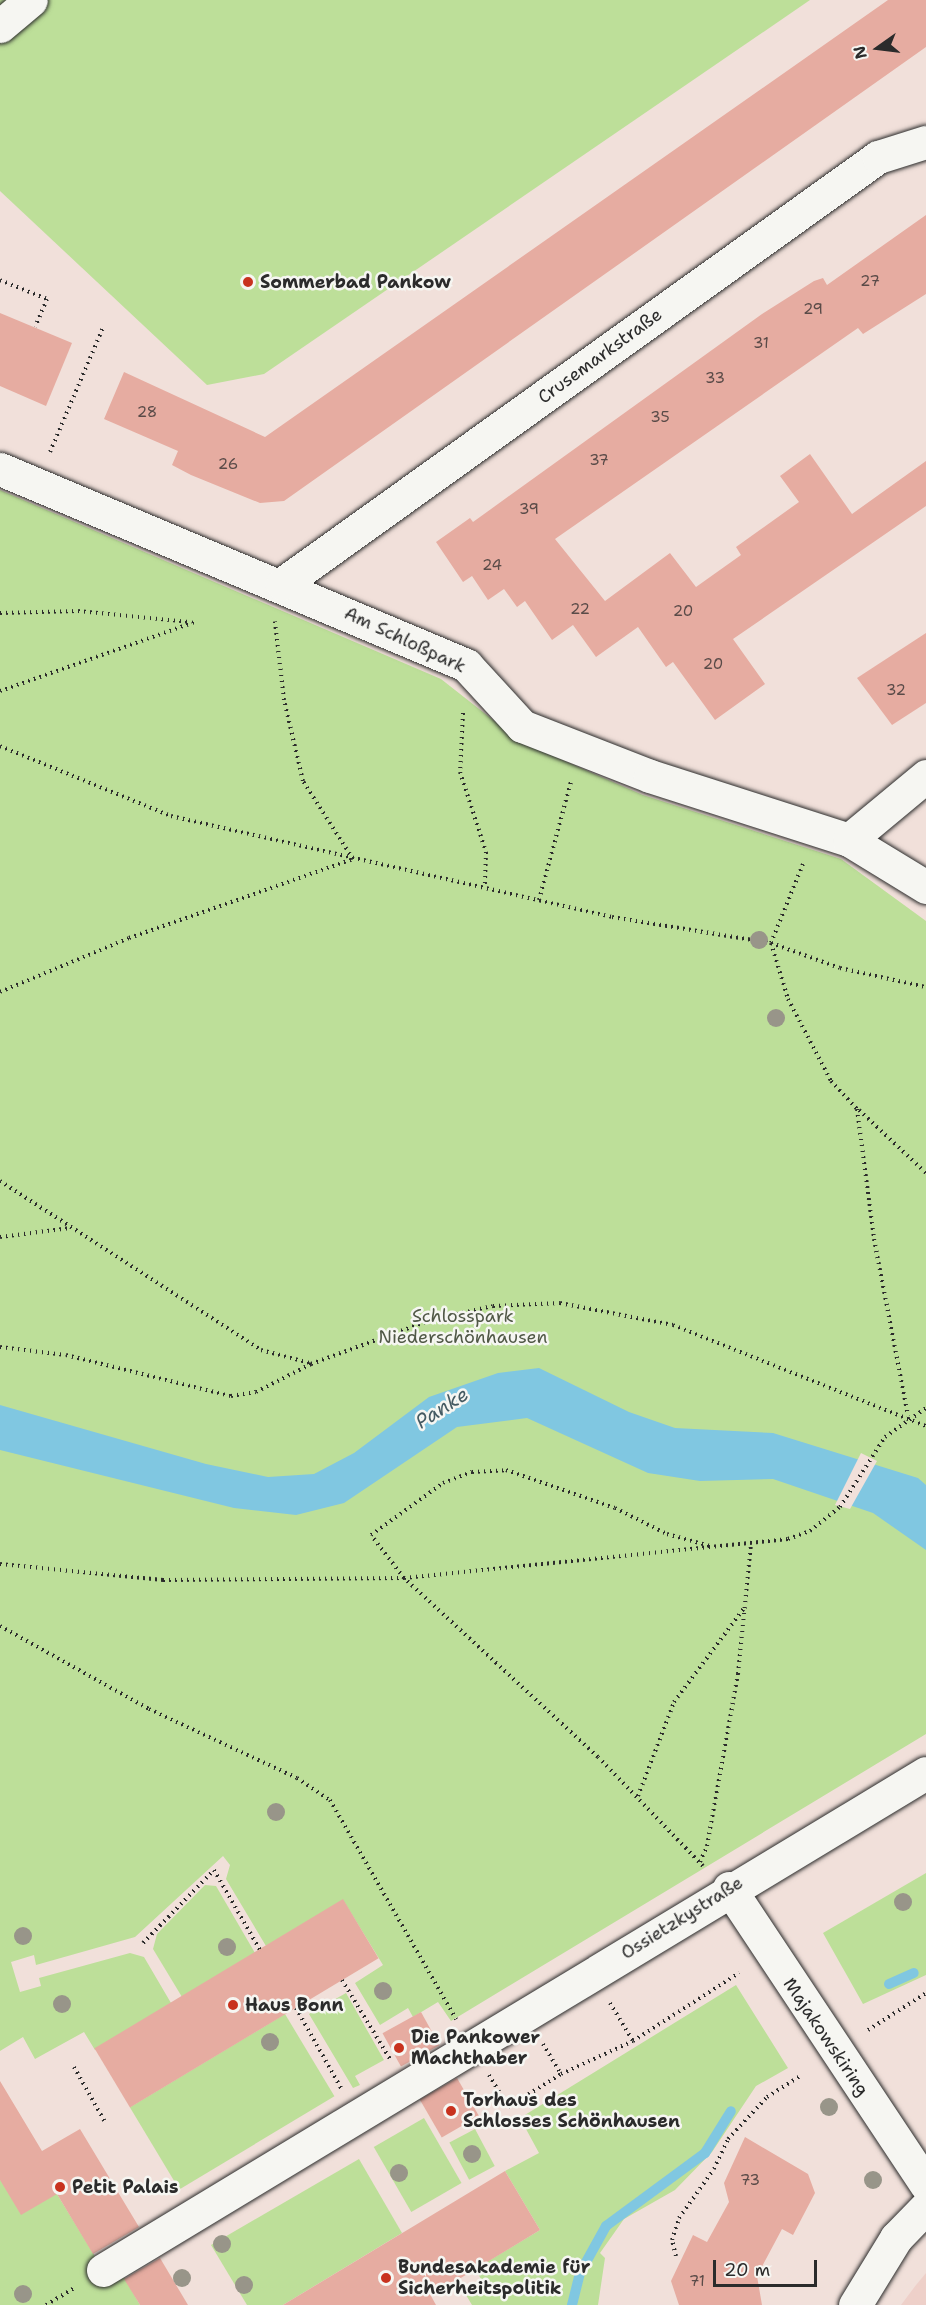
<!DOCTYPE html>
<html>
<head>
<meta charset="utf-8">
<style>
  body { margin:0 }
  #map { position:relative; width:926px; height:2305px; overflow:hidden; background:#f1e0da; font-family:"Shantell Sans",sans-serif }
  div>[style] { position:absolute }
  .built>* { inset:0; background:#eed0c9 }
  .green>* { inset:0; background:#bddf99; transform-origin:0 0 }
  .water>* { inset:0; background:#80c7e1 }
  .pier>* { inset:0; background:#f1e0da }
  .stream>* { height:10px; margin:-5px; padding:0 5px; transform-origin:5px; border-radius:5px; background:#80c7e1 }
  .building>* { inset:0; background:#e6aca1; transform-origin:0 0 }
  .path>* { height:4px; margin-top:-2px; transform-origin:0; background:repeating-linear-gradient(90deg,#2b2b2b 0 1.5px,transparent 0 6px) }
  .roads { filter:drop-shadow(0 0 2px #2b2b2b) drop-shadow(0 0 2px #2b2b2b) }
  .minor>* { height:33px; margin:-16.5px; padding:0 16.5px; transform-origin:16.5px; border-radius:16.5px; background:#f6f6f2 }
  .trees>* { width:18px; height:18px; margin:-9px; border-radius:50%; background:#989589 }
  .dots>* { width:16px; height:16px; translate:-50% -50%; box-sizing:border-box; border:3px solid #f6f6f2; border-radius:50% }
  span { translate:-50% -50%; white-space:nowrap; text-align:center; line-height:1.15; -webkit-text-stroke:5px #f6f6f2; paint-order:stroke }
  .number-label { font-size:15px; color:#5a4b48 }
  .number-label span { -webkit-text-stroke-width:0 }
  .poi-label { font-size:18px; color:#2b2b2b; font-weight:700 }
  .left { translate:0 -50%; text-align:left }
  .street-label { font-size:18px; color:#2b2b2b }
  .park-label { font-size:18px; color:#505846 }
  .water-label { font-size:20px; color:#445a62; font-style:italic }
  .north { position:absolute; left:848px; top:18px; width:60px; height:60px; -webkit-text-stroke:4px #f6f6f2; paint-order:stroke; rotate:256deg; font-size:16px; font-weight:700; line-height:24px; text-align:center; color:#2b2b2b }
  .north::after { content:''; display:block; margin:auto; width:21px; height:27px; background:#2b2b2b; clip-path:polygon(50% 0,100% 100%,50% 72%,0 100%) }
  .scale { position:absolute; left:713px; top:2260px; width:104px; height:27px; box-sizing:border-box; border:3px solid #2b2b2b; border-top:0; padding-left:8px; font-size:18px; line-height:21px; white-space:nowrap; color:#2b2b2b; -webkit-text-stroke:4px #f6f6f2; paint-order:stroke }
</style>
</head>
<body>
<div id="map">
  <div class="built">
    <i style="clip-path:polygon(926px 2273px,926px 2305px,901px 2305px,916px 2285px)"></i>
  </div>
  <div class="green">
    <i style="clip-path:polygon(0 0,810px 0,264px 374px,207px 385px,0 191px)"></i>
    <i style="clip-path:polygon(0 490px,441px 679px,521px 742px,643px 795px,841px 859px,926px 921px,926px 1734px,451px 2021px,438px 2002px,413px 2017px,408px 2008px,380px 2025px,355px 1983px,383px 1965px,343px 1900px,266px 1946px,226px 1879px,230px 1865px,223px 1856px,135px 1937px,36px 1965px,34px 1955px,11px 1962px,20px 1992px,41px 1986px,39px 1978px,130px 1953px,144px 1957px,171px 2003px,95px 2050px,84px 2032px,35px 2059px,23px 2037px,0 2051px)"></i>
    <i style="clip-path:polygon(926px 1873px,926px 1975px,863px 2004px,823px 1933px)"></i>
    <i style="clip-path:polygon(205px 1885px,216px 1886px,255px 1953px,182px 1997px,153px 1949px,157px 1934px)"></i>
    <i style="clip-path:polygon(736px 1985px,788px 2068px,756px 2086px,712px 2152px,675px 2190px,624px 2219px,600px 2253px,605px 2258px,598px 2305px,472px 2305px,466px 2295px,484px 2284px,475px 2269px,540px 2230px,505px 2171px,539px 2153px,520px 2118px)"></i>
    <i style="clip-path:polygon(346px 1993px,384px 2060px,355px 2076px,360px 2085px,353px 2088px,309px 2014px)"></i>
    <i style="left:285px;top:2014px;width:96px;height:181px;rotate:59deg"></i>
    <i style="left:424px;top:2118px;width:75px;height:58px;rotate:60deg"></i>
    <i style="left:475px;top:2129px;width:42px;height:29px;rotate:62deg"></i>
    <i style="clip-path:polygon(359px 2159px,402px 2233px,283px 2305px,247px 2305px,211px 2245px)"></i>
    <i style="clip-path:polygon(0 2180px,57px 2194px,112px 2284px,124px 2277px,140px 2305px,0 2305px)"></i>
  </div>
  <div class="water">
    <i style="clip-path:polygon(539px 1368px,629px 1412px,675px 1428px,773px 1433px,918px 1478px,926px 1485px,926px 1550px,873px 1513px,773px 1479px,700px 1481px,648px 1473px,527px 1418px,457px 1427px,344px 1503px,296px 1515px,234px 1508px,0 1450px,0 1405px,206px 1464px,268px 1477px,314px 1474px,354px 1453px,429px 1397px,498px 1373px)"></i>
  </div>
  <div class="pier">
    <i style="clip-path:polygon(861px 1453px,877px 1461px,850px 1509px,835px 1505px)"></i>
  </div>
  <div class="stream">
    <i style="left:889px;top:1984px;width:27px;rotate:-24deg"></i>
    <i style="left:572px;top:2305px;width:33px;rotate:-76deg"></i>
    <i style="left:580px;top:2273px;width:54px;rotate:-61deg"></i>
    <i style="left:606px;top:2226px;width:123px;rotate:-36.4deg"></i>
    <i style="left:705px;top:2153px;width:49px;rotate:-58.2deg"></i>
  </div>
  <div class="building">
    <i style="clip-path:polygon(888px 0,926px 0,926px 47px,284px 501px,260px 503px,191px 475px,172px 465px,178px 451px,104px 419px,124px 372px,265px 437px)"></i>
    <i style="clip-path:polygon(926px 215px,926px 294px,863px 334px,858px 328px,555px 539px,605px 601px,670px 553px,696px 587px,741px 555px,736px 547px,799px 502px,780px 476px,810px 454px,852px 514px,926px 461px,926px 506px,733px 639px,765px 684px,715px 720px,673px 662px,666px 667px,638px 627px,596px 657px,573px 625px,552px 640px,525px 601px,517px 607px,504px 589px,488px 600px,472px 576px,463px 582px,436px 542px,470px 518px,473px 522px,762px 314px,814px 281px,823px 278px,827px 285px)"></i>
    <i style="clip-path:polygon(0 313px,72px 343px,46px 406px,0 386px)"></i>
    <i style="clip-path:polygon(926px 633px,926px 703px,892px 725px,857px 678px)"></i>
    <i style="left:343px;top:1899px;width:69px;height:290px;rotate:59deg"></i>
    <i style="left:421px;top:2012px;width:38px;height:44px;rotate:61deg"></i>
    <i style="left:457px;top:2078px;width:44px;height:43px;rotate:60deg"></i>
    <i style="clip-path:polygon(0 2081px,42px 2151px,80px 2129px,139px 2227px,93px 2254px,57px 2194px,21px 2215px,0 2180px)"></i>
    <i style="clip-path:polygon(745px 2137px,808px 2174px,815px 2193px,793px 2235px,782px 2229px,757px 2276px,762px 2305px,679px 2305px,671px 2281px,693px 2235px,707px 2242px,729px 2202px,724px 2183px)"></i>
    <i style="clip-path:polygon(505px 2171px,540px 2230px,431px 2296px,436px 2305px,283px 2305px)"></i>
    <i style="clip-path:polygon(160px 2258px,188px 2305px,140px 2305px,124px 2279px)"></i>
  </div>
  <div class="path">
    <i style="left:0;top:280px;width:51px;rotate:22deg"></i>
    <i style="left:47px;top:299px;width:30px;rotate:113deg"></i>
    <i style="left:50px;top:452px;width:135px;rotate:-66.9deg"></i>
    <i style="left:0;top:613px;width:78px;rotate:-1.5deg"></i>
    <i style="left:78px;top:611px;width:114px;rotate:5.6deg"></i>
    <i style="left:0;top:691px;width:207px;rotate:-19.5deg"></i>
    <i style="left:463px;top:713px;width:59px;rotate:92.9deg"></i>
    <i style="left:460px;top:772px;width:84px;rotate:72deg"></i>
    <i style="left:486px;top:852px;width:36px;rotate:92deg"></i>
    <i style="left:0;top:746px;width:185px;rotate:22.3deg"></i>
    <i style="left:171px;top:816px;width:452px;rotate:12.9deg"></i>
    <i style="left:612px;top:917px;width:161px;rotate:9.3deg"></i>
    <i style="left:771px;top:943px;width:73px;rotate:19.9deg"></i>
    <i style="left:840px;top:968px;width:88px;rotate:12.5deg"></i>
    <i style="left:803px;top:864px;width:85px;rotate:112.1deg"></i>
    <i style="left:771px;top:943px;width:59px;rotate:73.1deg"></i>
    <i style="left:788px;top:999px;width:93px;rotate:62.3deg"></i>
    <i style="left:831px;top:1081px;width:38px;rotate:47deg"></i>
    <i style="left:857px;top:1109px;width:131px;rotate:82.5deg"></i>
    <i style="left:874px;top:1239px;width:180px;rotate:79.1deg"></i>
    <i style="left:539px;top:900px;width:123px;rotate:-74.9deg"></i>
    <i style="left:0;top:992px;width:140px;rotate:-22.7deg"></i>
    <i style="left:129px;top:938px;width:238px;rotate:-19.4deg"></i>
    <i style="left:353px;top:859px;width:93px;rotate:-122.7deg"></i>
    <i style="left:303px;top:781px;width:83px;rotate:-103.2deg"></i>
    <i style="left:284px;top:700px;width:79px;rotate:-96.6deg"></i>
    <i style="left:859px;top:1110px;width:92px;rotate:43.2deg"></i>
    <i style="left:0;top:1181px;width:311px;rotate:32.9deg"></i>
    <i style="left:261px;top:1350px;width:51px;rotate:14.9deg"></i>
    <i style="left:0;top:1237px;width:71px;rotate:-7.3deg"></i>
    <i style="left:0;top:1347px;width:66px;rotate:6.9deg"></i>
    <i style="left:66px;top:1355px;width:170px;rotate:14deg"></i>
    <i style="left:231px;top:1396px;width:25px;rotate:-9deg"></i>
    <i style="left:256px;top:1392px;width:62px;rotate:-27deg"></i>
    <i style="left:311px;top:1364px;width:130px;rotate:-20.2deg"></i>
    <i style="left:433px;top:1319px;width:61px;rotate:-12.2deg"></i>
    <i style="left:493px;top:1306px;width:67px;rotate:-2.6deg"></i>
    <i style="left:560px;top:1303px;width:115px;rotate:11deg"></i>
    <i style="left:673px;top:1325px;width:272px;rotate:21.8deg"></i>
    <i style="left:0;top:1564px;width:164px;rotate:5.6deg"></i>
    <i style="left:163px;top:1580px;width:241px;rotate:-0.5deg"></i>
    <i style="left:404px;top:1578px;width:386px;rotate:-5.8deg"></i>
    <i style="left:788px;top:1539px;width:23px;rotate:-20deg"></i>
    <i style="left:810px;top:1531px;width:38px;rotate:-39deg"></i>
    <i style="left:840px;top:1507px;width:83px;rotate:-57.3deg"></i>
    <i style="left:885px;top:1437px;width:50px;rotate:-35.3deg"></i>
    <i style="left:0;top:1626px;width:171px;rotate:29.1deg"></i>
    <i style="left:149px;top:1709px;width:163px;rotate:25deg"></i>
    <i style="left:297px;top:1778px;width:40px;rotate:34deg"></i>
    <i style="left:330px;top:1800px;width:253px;rotate:60.1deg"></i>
    <i style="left:638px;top:1796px;width:101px;rotate:-69deg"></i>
    <i style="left:674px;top:1702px;width:117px;rotate:-53.3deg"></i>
    <i style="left:700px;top:1862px;width:17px;rotate:-66deg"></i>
    <i style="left:707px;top:1846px;width:175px;rotate:-79.8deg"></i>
    <i style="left:738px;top:1674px;width:131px;rotate:-84.3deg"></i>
    <i style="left:703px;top:1866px;width:151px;rotate:-133.9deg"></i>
    <i style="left:598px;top:1757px;width:264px;rotate:-137.3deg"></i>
    <i style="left:404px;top:1578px;width:54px;rotate:-127.5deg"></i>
    <i style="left:371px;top:1535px;width:89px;rotate:-35.8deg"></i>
    <i style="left:443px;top:1483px;width:31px;rotate:-21deg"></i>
    <i style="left:472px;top:1472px;width:34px;rotate:-3deg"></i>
    <i style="left:506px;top:1470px;width:115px;rotate:19.2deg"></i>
    <i style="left:615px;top:1508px;width:58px;rotate:26.6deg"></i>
    <i style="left:667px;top:1534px;width:45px;rotate:15.6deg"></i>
    <i style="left:143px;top:1943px;width:102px;rotate:-45.8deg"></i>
    <i style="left:214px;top:1870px;width:92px;rotate:60.1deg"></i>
    <i style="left:342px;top:1980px;width:92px;rotate:58.7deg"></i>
    <i style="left:610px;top:2003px;width:44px;rotate:58.8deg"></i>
    <i style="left:296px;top:2008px;width:92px;rotate:60.6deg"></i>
    <i style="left:868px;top:2030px;width:69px;rotate:-32.5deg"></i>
    <i style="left:543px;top:2044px;width:35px;rotate:59deg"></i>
    <i style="left:74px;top:2067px;width:63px;rotate:60.6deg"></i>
    <i style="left:489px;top:2075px;width:37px;rotate:59deg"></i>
    <i style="left:508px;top:2107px;width:62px;rotate:-31.9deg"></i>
    <i style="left:561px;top:2074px;width:79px;rotate:-24.6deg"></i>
    <i style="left:633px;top:2041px;width:126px;rotate:-32.7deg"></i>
    <i style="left:676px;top:2256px;width:16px;rotate:-104deg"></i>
    <i style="left:672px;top:2240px;width:23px;rotate:-72deg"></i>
    <i style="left:679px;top:2218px;width:60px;rotate:-54.5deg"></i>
    <i style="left:714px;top:2169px;width:33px;rotate:-65deg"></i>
    <i style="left:728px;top:2139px;width:57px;rotate:-47.1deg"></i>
    <i style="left:767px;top:2097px;width:41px;rotate:-32.2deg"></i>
    <i style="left:46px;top:2305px;width:33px;rotate:-31deg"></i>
  </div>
  <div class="roads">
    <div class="minor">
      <i style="left:0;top:26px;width:40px;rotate:-40deg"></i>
      <i style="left:0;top:469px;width:506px;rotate:22.81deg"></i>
      <i style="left:466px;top:665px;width:83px;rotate:47.4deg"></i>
      <i style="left:522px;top:726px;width:137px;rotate:21.3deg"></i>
      <i style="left:650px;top:776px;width:209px;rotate:17.8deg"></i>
      <i style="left:849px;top:840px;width:90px;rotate:31.4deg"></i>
      <i style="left:282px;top:584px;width:733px;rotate:-35.62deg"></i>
      <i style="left:878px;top:157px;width:50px;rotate:-17.4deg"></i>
      <i style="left:849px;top:840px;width:100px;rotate:-39.7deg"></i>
      <i style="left:729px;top:1888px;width:356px;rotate:56.4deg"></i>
      <i style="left:103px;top:2270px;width:961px;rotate:-31.13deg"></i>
      <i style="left:855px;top:2305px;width:79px;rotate:-58.5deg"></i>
      <i style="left:896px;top:2238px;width:43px;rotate:-45.9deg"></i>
    </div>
  </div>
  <div class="trees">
    <i style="left:759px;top:940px"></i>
    <i style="left:776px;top:1018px"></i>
    <i style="left:276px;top:1812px"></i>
    <i style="left:903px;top:1902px"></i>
    <i style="left:23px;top:1936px"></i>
    <i style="left:227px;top:1947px"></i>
    <i style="left:383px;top:1991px"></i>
    <i style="left:62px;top:2004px"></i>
    <i style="left:270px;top:2042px"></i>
    <i style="left:829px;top:2107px"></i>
    <i style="left:472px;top:2154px"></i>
    <i style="left:399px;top:2173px"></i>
    <i style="left:873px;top:2180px"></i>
    <i style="left:222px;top:2244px"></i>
    <i style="left:182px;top:2278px"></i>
    <i style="left:244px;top:2285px"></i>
    <i style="left:23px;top:2294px"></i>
  </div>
  <div class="dots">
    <i style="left:248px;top:282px;background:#c8321e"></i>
    <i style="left:233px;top:2005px;background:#c8321e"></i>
    <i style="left:399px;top:2048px;background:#c8321e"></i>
    <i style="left:451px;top:2111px;background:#c8321e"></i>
    <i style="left:60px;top:2187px;background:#c8321e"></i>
    <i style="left:386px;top:2278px;background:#c8321e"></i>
  </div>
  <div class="number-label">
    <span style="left:870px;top:282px">27</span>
    <span style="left:813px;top:310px">29</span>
    <span style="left:761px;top:344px">31</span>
    <span style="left:715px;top:379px">33</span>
    <span style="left:147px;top:413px">28</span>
    <span style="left:660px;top:418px">35</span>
    <span style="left:599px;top:461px">37</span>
    <span style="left:228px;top:465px">26</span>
    <span style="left:529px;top:510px">39</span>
    <span style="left:492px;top:566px">24</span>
    <span style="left:580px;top:610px">22</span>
    <span style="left:683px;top:612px">20</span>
    <span style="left:713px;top:665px">20</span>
    <span style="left:896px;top:691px">32</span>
    <span style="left:750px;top:2181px">73</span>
    <span style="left:697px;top:2282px">71</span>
  </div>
  <div class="poi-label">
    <span class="left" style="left:260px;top:282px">Sommerbad Pankow</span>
    <span class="left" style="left:245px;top:2005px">Haus Bonn</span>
    <span class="left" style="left:411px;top:2048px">Die Pankower<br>Machthaber</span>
    <span class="left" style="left:463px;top:2111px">Torhaus des<br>Schlosses Schönhausen</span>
    <span class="left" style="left:72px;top:2187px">Petit Palais</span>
    <span class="left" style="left:398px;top:2278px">Bundesakademie für<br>Sicherheitspolitik</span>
  </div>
  <div class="street-label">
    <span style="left:600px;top:356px;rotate:-36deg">Crusemarkstraße</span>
    <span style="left:405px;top:640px;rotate:25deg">Am Schloßpark</span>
    <span style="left:682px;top:1918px;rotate:-32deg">Ossietzkystraße</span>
    <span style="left:826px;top:2037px;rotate:56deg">Majakowskiring</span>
  </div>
  <div class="park-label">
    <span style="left:463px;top:1327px">Schlosspark<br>Niederschönhausen</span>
  </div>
  <div class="water-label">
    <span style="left:442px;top:1408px;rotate:-33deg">Panke</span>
  </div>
  <div class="north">N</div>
  <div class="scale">20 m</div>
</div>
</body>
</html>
